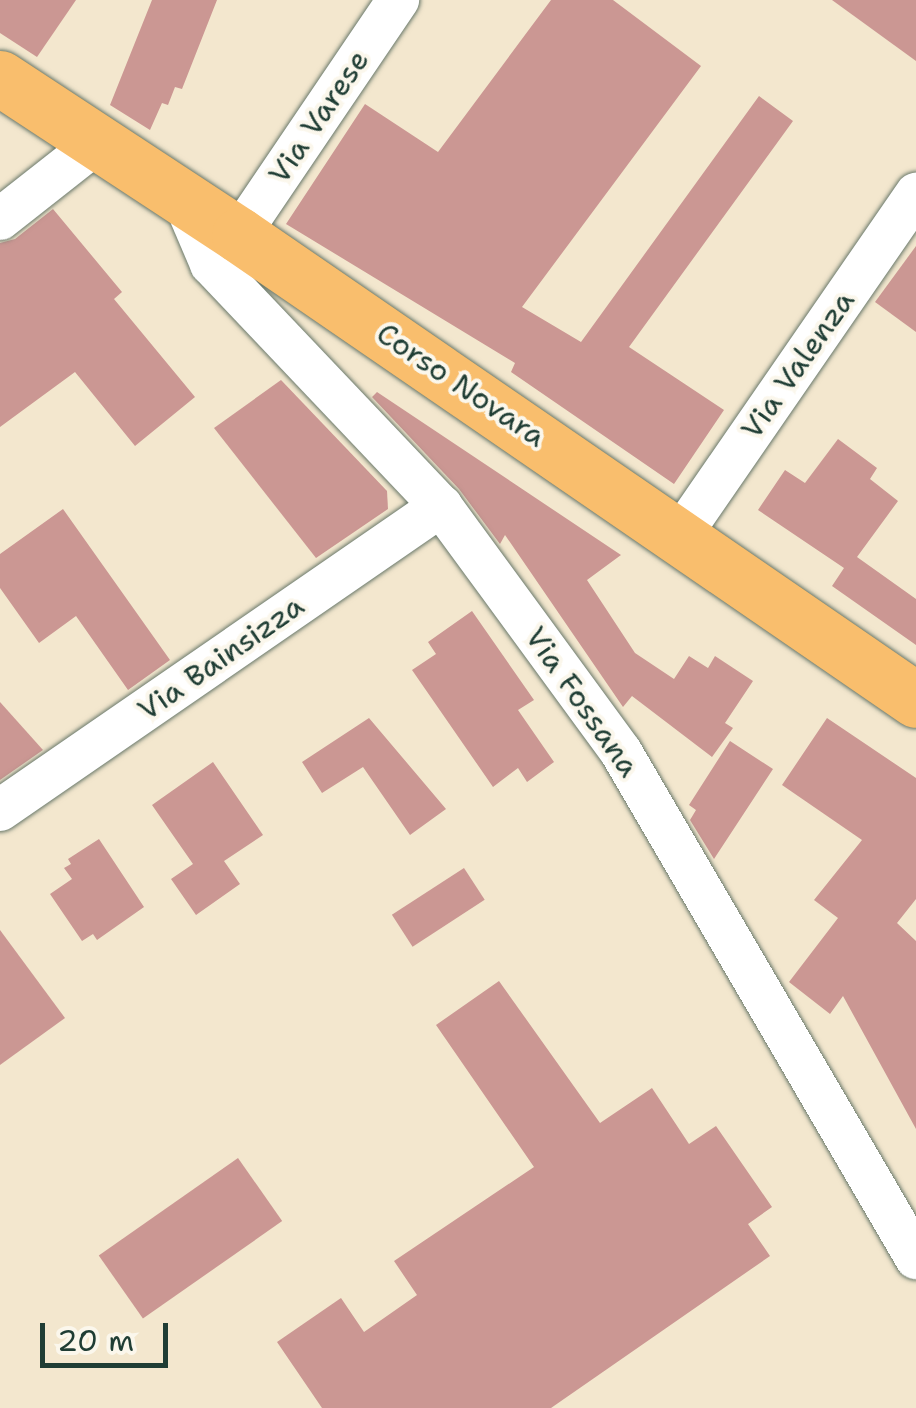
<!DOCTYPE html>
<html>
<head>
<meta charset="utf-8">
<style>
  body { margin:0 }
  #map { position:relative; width:916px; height:1408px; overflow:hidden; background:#f3e7ce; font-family:"Shantell Sans",sans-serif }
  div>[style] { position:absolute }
  .building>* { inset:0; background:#cb9793; transform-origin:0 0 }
  .roads { filter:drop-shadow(0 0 2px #69786a) drop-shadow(0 0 2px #69786a) }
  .minor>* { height:42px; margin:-21px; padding:0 21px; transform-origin:21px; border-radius:21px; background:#fff }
  .major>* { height:55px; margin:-27.5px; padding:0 27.5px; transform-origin:27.5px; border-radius:27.5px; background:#f9be6d }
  span { translate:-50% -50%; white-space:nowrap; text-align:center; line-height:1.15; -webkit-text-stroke:8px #fbf7ec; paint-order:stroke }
  .street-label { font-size:30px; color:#1f3d34 }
  .scale { position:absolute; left:40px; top:1323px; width:128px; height:45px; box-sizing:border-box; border:5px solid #1f3d34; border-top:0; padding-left:12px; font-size:30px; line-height:35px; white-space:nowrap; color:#1f3d34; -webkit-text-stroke:8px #fbf7ec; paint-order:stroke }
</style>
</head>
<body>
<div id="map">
  <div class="building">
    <i style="clip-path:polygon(0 0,76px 0,37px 57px,0 33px)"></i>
    <i style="clip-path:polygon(152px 0,217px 0,182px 89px,175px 87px,168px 105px,162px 103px,150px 130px,110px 105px)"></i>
    <i style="clip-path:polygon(551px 0,613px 0,701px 66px,522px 307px,581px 342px,759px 96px,793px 121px,629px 347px,724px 410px,674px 484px,511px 372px,515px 363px,286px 224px,365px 104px,438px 152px)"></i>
    <i style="clip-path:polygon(832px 0,916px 0,916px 61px)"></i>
    <i style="clip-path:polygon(53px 209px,122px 292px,114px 299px,195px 397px,135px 446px,75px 372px,0 427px,0 243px,15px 239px)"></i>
    <i style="clip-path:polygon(916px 246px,916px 332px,875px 302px)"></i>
    <i style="clip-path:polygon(281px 380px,387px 491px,388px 509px,316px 558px,214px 428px)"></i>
    <i style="clip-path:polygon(377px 392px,621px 555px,587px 580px,635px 653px,674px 679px,689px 656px,708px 668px,715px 656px,753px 681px,725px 723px,733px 728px,712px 757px,632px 696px,623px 707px,505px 535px,500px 544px,459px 489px,372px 397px)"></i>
    <i style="clip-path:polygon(838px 439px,877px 468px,870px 479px,898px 501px,857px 557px,916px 599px,916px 645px,832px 586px,844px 568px,758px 510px,785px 470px,805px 483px)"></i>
    <i style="clip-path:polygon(63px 509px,170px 660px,128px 690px,76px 616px,39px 643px,0 588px,0 554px)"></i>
    <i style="clip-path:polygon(472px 611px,534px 700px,518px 710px,554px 762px,527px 782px,518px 768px,493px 787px,412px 670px,436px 654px,428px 642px)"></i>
    <i style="clip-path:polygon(0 702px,43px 750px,0 780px)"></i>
    <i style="clip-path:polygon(369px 718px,446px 809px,410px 835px,363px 767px,322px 793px,302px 762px)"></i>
    <i style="clip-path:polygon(827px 718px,916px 778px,916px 899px,897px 923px,916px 941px,916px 1129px,843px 996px,830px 1014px,789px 982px,838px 918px,814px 900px,862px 840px,782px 785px)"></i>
    <i style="clip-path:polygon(730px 741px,773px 769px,714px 859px,690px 820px,696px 810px,689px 805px)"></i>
    <i style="clip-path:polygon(213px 762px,263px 835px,224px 861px,240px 884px,196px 915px,171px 879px,193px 864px,152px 805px)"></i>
    <i style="clip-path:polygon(99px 839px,144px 907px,97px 940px,93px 934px,82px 941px,50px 894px,72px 879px,64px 868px,71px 864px,68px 859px)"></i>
    <i style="left:464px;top:868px;width:38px;height:86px;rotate:57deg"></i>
    <i style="clip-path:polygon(0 930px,65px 1018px,0 1065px)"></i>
    <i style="clip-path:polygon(499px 981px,600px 1123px,652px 1088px,689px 1144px,716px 1126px,772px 1207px,748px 1224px,770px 1256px,551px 1408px,322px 1408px,277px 1342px,341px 1298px,364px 1332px,417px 1295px,394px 1261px,534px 1167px,436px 1025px)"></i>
    <i style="left:238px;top:1158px;width:77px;height:170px;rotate:55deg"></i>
  </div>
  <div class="roads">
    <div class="minor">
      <i style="left:182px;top:196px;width:74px;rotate:66.9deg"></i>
      <i style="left:211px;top:264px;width:334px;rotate:46.5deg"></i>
      <i style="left:441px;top:506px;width:305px;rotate:53.8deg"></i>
      <i style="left:621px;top:752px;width:586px;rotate:59.76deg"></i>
      <i style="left:0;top:219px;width:125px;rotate:-38.2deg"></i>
      <i style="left:239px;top:235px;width:284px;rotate:-55.9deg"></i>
      <i style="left:680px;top:536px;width:416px;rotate:-55.4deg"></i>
      <i style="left:0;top:810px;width:536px;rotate:-34.58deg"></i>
    </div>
    <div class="major">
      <i style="left:0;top:78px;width:286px;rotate:33.3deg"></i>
      <i style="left:239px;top:235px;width:821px;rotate:34.48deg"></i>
    </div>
  </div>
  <div class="street-label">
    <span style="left:319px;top:117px;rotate:-56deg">Via Varese</span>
    <span style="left:798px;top:365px;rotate:-55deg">Via Valenza</span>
    <span style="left:461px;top:385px;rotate:34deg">Corso Novara</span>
    <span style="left:221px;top:658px;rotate:-35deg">Via Bainsizza</span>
    <span style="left:582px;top:702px;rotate:55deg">Via Fossana</span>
  </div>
  <div class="scale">20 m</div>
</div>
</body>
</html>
